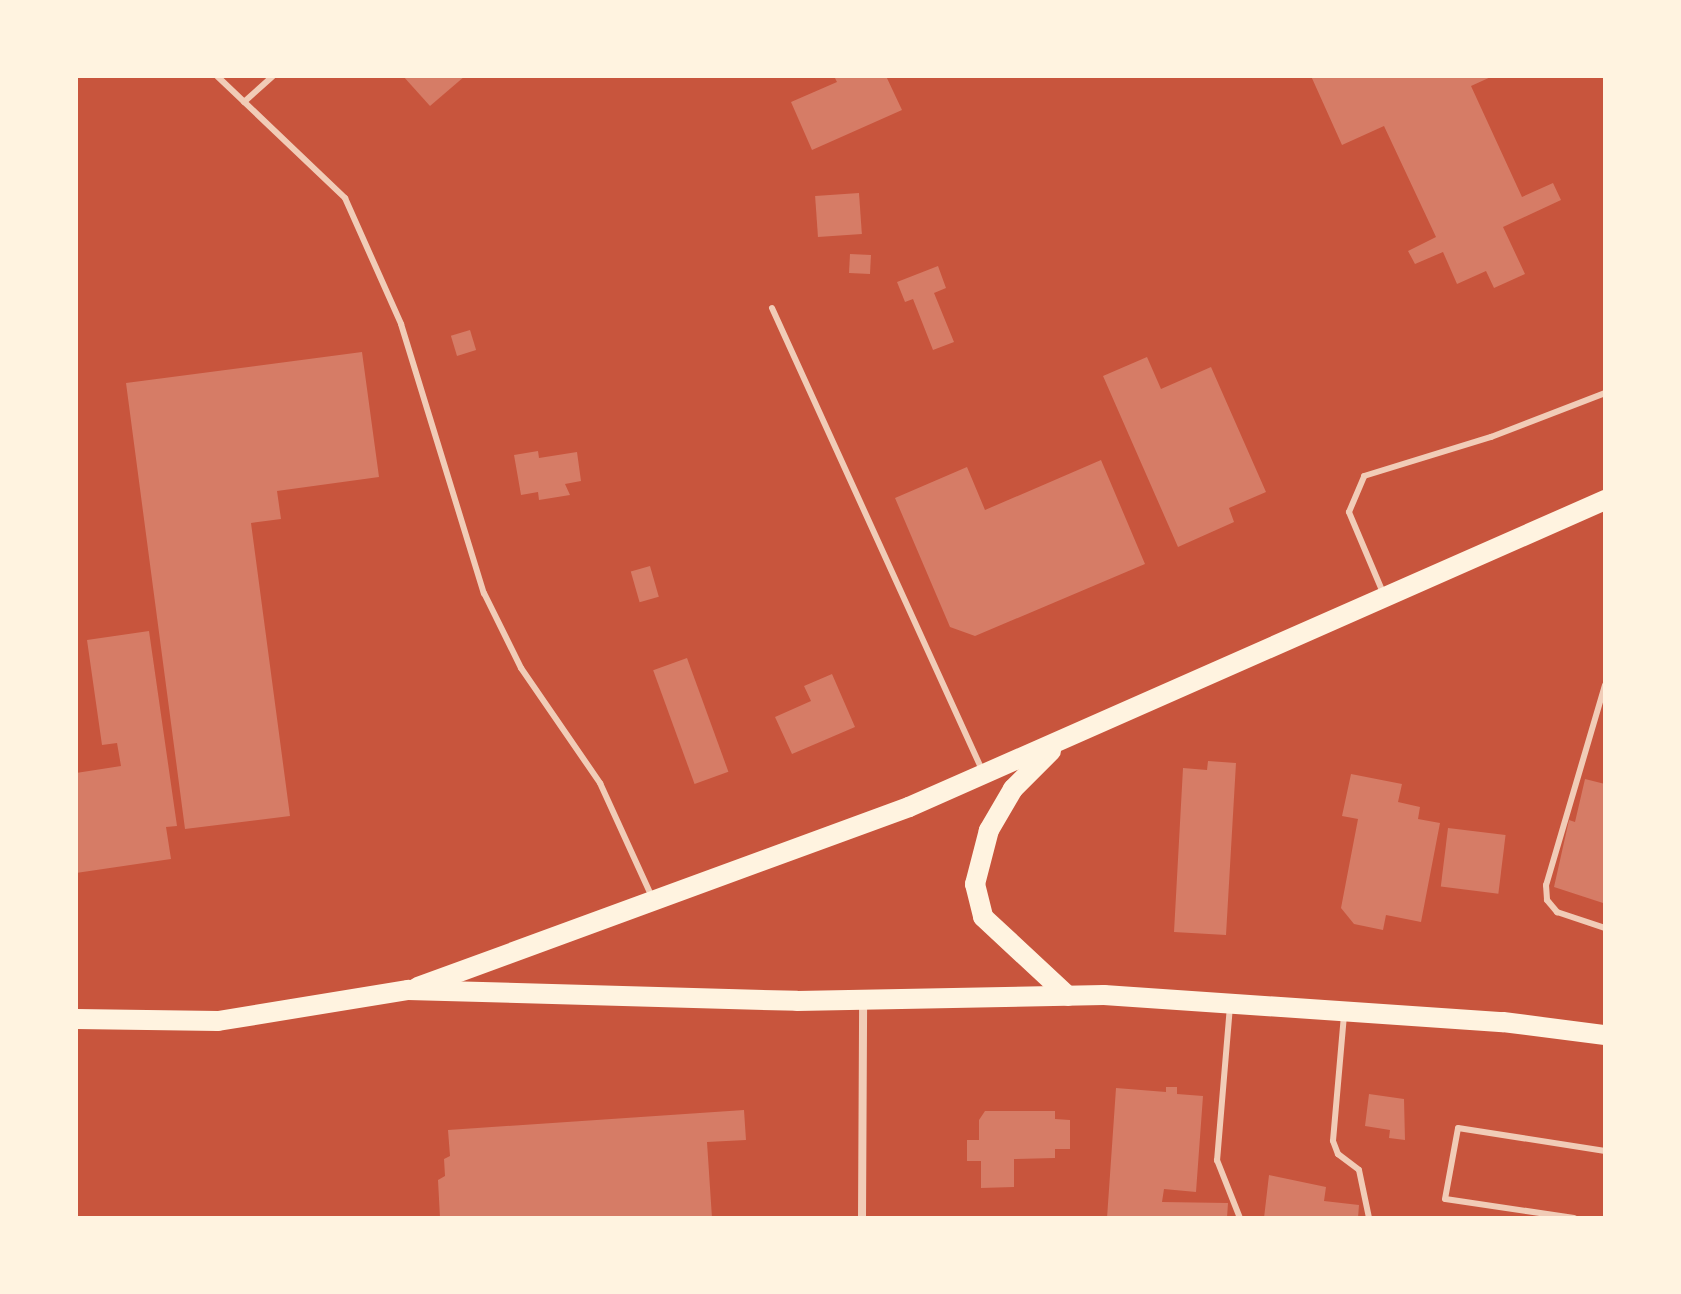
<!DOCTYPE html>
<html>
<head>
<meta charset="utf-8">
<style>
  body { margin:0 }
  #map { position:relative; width:1681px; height:1294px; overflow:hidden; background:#c8553d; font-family:Signika,sans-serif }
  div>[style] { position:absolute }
  .building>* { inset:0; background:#d67c66; transform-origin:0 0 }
  .service>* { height:6px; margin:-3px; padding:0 3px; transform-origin:3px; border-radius:3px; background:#f1ccb7 }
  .minor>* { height:8px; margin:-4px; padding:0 4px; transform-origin:4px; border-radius:4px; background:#f1ccb7 }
  .primary>* { height:20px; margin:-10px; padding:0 10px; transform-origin:10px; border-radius:10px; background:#fff3e0 }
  span { translate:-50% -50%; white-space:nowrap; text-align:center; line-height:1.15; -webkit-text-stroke:8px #fff3e0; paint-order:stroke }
  .frame { position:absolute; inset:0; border:78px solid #fff3e0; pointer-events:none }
</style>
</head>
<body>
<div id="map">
  <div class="building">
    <i style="clip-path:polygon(403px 76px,465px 76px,430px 106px)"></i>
    <i style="clip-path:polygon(834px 76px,886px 76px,902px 110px,812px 150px,791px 102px,837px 82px)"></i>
    <i style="clip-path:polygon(1311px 76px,1493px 76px,1471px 86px,1522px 197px,1553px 183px,1561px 200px,1503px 227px,1525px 274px,1494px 288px,1486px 271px,1457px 284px,1443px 252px,1415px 264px,1408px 251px,1436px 237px,1384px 126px,1342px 145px)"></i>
    <i style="left:859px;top:193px;width:41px;height:44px;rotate:86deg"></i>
    <i style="left:850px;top:254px;width:21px;height:19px;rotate:3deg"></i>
    <i style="clip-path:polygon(938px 266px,946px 288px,934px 293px,954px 342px,933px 350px,913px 299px,905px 302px,897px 282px)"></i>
    <i style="left:470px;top:330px;width:21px;height:20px;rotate:73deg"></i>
    <i style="clip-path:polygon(362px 352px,379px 477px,277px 491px,281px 519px,251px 523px,290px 816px,185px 829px,126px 383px)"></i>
    <i style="clip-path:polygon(1147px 357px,1161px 389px,1211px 367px,1266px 492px,1229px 508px,1234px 522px,1178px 547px,1103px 376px)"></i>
    <i style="clip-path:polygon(538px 451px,539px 458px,577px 452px,581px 481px,565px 484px,570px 495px,539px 500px,538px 492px,521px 495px,514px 455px)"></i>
    <i style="clip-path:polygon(1101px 460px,1145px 564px,975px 636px,950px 627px,895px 498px,967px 467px,985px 510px)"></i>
    <i style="left:650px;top:566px;width:32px;height:20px;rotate:74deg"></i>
    <i style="clip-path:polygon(149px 631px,177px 826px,166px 827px,171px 859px,76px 873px,76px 773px,121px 766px,117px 743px,102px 745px,87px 640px)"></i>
    <i style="left:687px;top:658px;width:121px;height:36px;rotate:70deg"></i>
    <i style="clip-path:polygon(832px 674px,855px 727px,792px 754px,775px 717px,811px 701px,804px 686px)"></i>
    <i style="clip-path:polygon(1208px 761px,1236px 763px,1226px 935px,1174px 932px,1183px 768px,1207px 770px)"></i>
    <i style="clip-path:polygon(1351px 774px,1402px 784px,1398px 802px,1420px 807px,1418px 819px,1440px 823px,1421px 922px,1386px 915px,1383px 930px,1354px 924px,1341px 908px,1358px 819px,1342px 816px)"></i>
    <i style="clip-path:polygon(1585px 779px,1605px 784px,1603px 903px,1554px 887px,1569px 820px,1575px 822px)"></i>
    <i style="left:1448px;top:828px;width:58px;height:59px;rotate:7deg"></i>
    <i style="clip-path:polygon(1166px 1087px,1177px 1087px,1177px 1094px,1203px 1096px,1196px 1192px,1164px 1189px,1162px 1202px,1228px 1203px,1227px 1218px,1107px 1218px,1116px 1088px,1166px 1092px)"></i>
    <i style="clip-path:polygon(1369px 1094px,1404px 1099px,1405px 1140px,1389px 1138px,1390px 1130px,1365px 1126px)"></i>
    <i style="clip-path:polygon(744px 1110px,746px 1140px,707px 1142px,712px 1218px,440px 1218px,438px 1180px,445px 1176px,444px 1159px,450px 1156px,448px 1130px)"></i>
    <i style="clip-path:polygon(985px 1111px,1055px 1111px,1055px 1119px,1070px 1120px,1070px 1149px,1055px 1149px,1055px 1158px,1014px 1159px,1014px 1187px,981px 1188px,981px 1161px,967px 1161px,967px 1140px,979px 1140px,979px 1120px)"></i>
    <i style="clip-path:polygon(1269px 1175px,1326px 1187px,1324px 1201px,1359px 1205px,1358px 1218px,1264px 1218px)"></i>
  </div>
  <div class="service">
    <i style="left:217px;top:76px;width:177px;rotate:43.6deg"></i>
    <i style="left:345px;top:198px;width:138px;rotate:66deg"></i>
    <i style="left:401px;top:324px;width:282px;rotate:72.9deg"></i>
    <i style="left:484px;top:593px;width:84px;rotate:63.7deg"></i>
    <i style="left:521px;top:668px;width:140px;rotate:55.5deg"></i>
    <i style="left:600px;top:783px;width:125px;rotate:65.5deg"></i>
    <i style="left:244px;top:102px;width:39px;rotate:-42deg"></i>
    <i style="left:772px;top:308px;width:510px;rotate:65.55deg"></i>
    <i style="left:1384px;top:595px;width:90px;rotate:-112.9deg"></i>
    <i style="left:1349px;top:512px;width:39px;rotate:-67deg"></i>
    <i style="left:1364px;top:476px;width:133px;rotate:-17.1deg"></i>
    <i style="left:1491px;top:437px;width:122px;rotate:-21.1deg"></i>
    <i style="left:1605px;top:685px;width:209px;rotate:106.4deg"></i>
    <i style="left:1546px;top:885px;width:15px;rotate:86deg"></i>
    <i style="left:1547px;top:900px;width:16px;rotate:50deg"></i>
    <i style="left:1557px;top:912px;width:51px;rotate:18.4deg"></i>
    <i style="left:1230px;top:1006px;width:155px;rotate:94.8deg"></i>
    <i style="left:1217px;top:1160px;width:62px;rotate:68.4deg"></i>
    <i style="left:1344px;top:1015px;width:126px;rotate:95deg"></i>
    <i style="left:1333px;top:1141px;width:14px;rotate:69deg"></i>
    <i style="left:1338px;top:1154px;width:26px;rotate:37deg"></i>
    <i style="left:1359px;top:1170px;width:49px;rotate:78.2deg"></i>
    <i style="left:1574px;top:1218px;width:130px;rotate:-171.6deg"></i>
    <i style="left:1445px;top:1199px;width:72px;rotate:-79.6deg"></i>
    <i style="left:1458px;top:1128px;width:149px;rotate:8.9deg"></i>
  </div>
  <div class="minor">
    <i style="left:862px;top:1218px;width:217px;rotate:-89.7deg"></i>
  </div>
  <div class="primary">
    <i style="left:1051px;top:751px;width:54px;rotate:135deg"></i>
    <i style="left:1013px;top:789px;width:48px;rotate:120.3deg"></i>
    <i style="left:989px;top:830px;width:56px;rotate:104.5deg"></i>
    <i style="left:975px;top:884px;width:34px;rotate:76deg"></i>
    <i style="left:983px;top:917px;width:116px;rotate:42.9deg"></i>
    <i style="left:418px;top:987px;width:523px;rotate:-20.13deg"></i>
    <i style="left:909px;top:807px;width:761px;rotate:-23.8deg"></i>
    <i style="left:76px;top:1019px;width:142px;rotate:0.8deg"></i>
    <i style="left:218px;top:1021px;width:193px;rotate:-9.3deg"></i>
    <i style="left:408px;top:990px;width:389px;rotate:1.6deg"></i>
    <i style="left:797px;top:1001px;width:307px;rotate:-1.1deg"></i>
    <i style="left:1104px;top:995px;width:400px;rotate:3.9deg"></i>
    <i style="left:1503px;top:1022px;width:103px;rotate:7.3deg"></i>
  </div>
  <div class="frame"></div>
</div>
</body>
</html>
